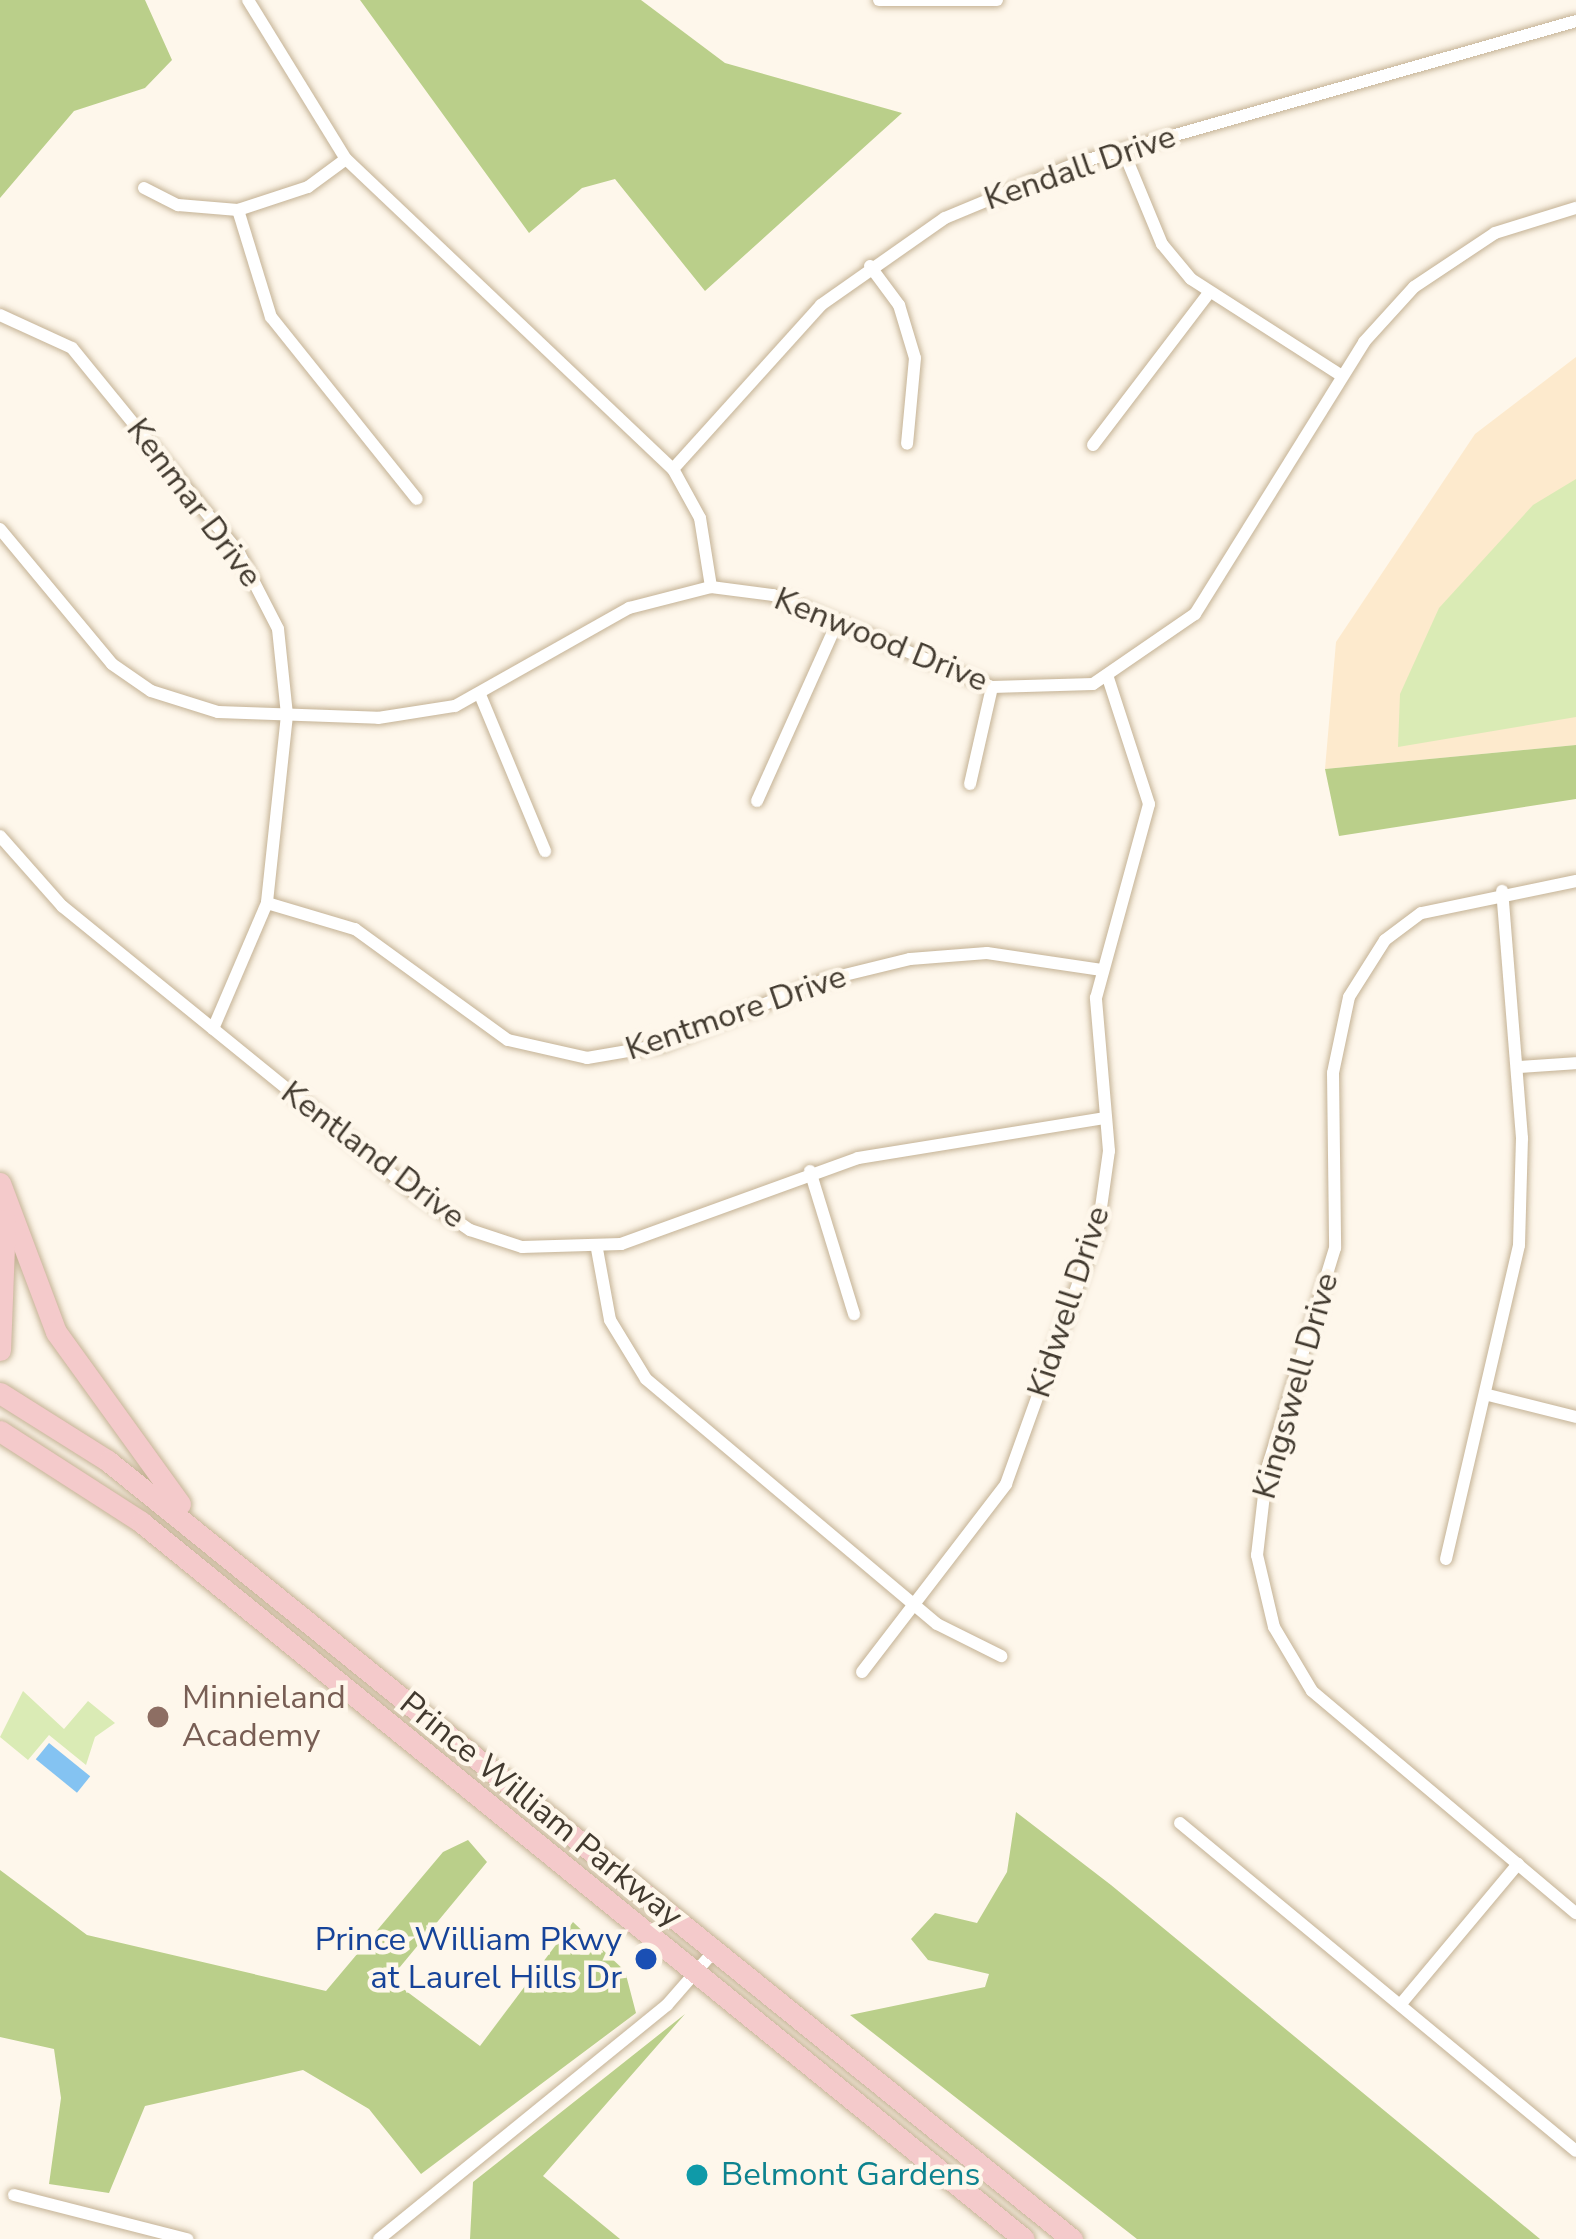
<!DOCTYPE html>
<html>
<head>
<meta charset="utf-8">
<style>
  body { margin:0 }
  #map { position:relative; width:1576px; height:2239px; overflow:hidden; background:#fef7eb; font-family:"Nunito Sans",sans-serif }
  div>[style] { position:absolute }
  .built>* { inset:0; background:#fdeacd }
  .green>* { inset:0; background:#daebb5 }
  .forest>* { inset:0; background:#bacf8a }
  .water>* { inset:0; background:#84c3f2; transform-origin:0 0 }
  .roads { filter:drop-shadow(0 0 3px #c4b295) drop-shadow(0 0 3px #c4b295) }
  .minor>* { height:12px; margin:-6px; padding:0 6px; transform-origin:6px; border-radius:6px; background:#fff }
  .trunk>* { height:21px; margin:-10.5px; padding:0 10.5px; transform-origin:10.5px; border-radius:10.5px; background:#f4cacb }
  .dots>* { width:33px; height:33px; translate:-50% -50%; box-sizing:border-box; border:6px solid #fef7eb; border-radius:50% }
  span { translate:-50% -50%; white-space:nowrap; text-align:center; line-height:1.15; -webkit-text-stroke:9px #fef7eb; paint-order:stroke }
  .street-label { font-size:33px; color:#423a2f }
  .education-label { font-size:33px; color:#785e54 }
  .left { translate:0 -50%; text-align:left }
  .transit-label { font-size:33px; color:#164399 }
  .right { translate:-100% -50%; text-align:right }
  .culture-label { font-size:33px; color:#0d838f }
</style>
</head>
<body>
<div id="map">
  <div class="built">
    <i style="clip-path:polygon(1576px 357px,1576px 745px,1325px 769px,1336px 642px,1475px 434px)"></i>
  </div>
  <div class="green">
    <i style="clip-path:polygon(1576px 479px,1576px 717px,1398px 747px,1400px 694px,1439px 608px,1533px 505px)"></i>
    <i style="clip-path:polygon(23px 1691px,64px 1729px,88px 1701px,115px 1723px,95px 1737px,86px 1765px,49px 1735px,28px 1760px,0 1737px)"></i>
  </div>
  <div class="forest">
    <i style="clip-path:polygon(0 0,145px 0,172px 60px,145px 88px,74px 111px,0 198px)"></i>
    <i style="clip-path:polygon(360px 0,641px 0,725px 63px,902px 113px,705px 291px,615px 179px,582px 188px,529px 233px)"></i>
    <i style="clip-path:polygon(1576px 745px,1576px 799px,1339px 836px,1325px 769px)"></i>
    <i style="clip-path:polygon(1016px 1812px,1111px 1885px,1540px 2239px,1137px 2239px,850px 2015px,985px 1987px,989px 1974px,928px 1960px,911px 1939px,935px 1913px,977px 1923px,1007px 1872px)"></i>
    <i style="clip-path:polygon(468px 1840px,487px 1862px,390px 1979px,480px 2046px,573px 1922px,625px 1971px,636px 2013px,421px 2174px,369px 2109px,303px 2070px,145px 2106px,109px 2193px,49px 2184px,61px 2098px,54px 2049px,0 2037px,0 1870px,87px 1935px,326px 1991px,443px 1852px)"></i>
    <i style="clip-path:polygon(685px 2014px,543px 2176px,620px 2239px,470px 2239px,473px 2182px)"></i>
  </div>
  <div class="water">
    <i style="left:49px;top:1743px;width:53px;height:21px;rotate:39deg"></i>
  </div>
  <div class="roads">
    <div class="minor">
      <i style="left:248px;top:0;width:187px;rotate:58.4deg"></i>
      <i style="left:346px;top:159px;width:451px;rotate:43.5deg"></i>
      <i style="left:673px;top:469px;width:56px;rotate:61.1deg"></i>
      <i style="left:700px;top:518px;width:70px;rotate:80.9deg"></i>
      <i style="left:879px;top:0;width:118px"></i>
      <i style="left:1123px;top:150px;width:102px;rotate:67.5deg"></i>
      <i style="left:1162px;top:244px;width:45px;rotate:50.4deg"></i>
      <i style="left:1191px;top:279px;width:179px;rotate:32.7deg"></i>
      <i style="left:144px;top:188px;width:38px;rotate:27deg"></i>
      <i style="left:178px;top:205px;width:60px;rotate:4.8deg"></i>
      <i style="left:238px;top:210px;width:74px;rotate:-18.2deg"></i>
      <i style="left:308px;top:187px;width:47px;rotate:-36.4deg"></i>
      <i style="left:238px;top:210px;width:112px;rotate:72.9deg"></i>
      <i style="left:271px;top:317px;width:233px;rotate:51.3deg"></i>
      <i style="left:870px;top:266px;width:49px;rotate:53.4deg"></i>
      <i style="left:899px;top:305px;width:55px;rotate:73.2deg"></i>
      <i style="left:915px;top:358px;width:86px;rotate:95.3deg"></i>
      <i style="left:0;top:315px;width:79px;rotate:24.6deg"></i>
      <i style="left:72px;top:348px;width:264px;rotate:50.8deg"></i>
      <i style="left:239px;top:553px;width:85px;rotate:62.8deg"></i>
      <i style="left:278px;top:629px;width:86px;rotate:84deg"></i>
      <i style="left:287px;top:715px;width:189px;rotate:96.1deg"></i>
      <i style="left:267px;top:903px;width:137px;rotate:113.2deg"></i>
      <i style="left:1093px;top:445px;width:191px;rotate:-52.7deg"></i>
      <i style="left:673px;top:469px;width:221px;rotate:-47.9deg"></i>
      <i style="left:821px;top:305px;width:151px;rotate:-35.1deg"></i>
      <i style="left:945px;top:218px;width:143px;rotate:-22.6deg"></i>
      <i style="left:1077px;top:163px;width:519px;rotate:-15.88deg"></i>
      <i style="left:0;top:529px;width:175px;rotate:50.3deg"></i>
      <i style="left:112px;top:664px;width:47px;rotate:34.7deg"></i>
      <i style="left:151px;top:691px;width:70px;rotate:17.4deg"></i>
      <i style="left:218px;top:712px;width:160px;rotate:2.1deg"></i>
      <i style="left:378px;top:718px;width:78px;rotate:-8.9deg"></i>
      <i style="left:455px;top:706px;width:200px;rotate:-29.4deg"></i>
      <i style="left:629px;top:608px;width:85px;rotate:-14.4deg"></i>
      <i style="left:711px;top:587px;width:63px;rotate:7.4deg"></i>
      <i style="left:773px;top:595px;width:238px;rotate:22.8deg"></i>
      <i style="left:992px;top:687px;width:101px;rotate:-1.7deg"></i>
      <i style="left:1093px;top:684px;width:124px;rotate:-34.5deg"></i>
      <i style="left:1195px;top:614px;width:320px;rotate:-58.1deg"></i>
      <i style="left:1364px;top:342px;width:74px;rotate:-47.7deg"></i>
      <i style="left:1414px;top:287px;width:97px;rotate:-33.7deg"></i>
      <i style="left:1495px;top:233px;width:85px;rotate:-17.2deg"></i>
      <i style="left:481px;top:697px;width:167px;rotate:67.4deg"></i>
      <i style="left:970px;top:784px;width:99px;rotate:-77.2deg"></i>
      <i style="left:757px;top:801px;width:195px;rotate:-65.8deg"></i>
      <i style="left:0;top:836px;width:94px;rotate:48.5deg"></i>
      <i style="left:62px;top:906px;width:454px;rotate:39.1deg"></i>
      <i style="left:414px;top:1192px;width:68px;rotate:34.2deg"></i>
      <i style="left:470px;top:1230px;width:55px;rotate:18.1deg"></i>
      <i style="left:522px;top:1247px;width:99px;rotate:-1.7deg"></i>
      <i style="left:621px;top:1244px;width:252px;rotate:-19.9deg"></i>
      <i style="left:858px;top:1158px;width:251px;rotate:-9.2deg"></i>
      <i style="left:1576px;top:881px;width:158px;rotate:168.3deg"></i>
      <i style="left:1421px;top:913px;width:45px;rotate:143.1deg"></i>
      <i style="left:1385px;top:940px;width:67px;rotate:122.3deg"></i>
      <i style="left:1349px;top:997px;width:78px;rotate:101.9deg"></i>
      <i style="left:1333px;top:1073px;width:175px;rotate:89.3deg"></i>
      <i style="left:1335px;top:1248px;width:231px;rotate:107.1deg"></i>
      <i style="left:1267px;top:1469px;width:87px;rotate:96.6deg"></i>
      <i style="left:1257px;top:1555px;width:74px;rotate:76.7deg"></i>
      <i style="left:1274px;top:1627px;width:74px;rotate:59.3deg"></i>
      <i style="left:1312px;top:1691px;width:345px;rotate:40.1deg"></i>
      <i style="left:267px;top:903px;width:92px;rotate:16.5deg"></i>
      <i style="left:355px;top:929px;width:189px;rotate:36deg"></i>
      <i style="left:508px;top:1040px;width:81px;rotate:12.8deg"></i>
      <i style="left:587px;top:1058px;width:77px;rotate:-9.7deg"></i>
      <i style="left:663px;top:1045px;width:174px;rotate:-22deg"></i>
      <i style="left:824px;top:980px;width:89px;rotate:-13.7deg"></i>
      <i style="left:910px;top:959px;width:77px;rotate:-4.5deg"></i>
      <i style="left:987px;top:953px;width:116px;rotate:8.4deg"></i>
      <i style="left:1518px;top:1067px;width:58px;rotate:-3.9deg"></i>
      <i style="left:810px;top:1171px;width:150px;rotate:72.9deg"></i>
      <i style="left:597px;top:1249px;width:72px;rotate:79.6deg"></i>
      <i style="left:610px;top:1320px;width:69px;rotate:58.6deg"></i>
      <i style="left:646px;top:1379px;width:380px;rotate:40.1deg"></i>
      <i style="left:937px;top:1624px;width:72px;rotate:26.6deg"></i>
      <i style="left:1488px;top:1395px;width:91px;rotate:14deg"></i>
      <i style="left:1446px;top:1559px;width:322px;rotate:-76.9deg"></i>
      <i style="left:1519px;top:1245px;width:107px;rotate:-88.4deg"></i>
      <i style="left:1522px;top:1138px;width:248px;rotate:-94.6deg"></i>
      <i style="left:862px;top:1672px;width:237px;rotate:-52.5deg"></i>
      <i style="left:1006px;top:1484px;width:271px;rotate:-70.2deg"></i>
      <i style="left:1098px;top:1229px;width:79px;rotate:-82deg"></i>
      <i style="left:1109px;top:1151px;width:154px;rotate:-94.9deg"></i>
      <i style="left:1096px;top:998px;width:201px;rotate:-74.7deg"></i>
      <i style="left:1149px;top:804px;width:133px;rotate:-108deg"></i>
      <i style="left:1180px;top:1823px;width:514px;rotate:39.63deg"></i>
      <i style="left:1400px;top:2005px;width:184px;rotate:-50.1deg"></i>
      <i style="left:14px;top:2195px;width:179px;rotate:14.3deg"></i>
      <i style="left:379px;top:2239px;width:371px;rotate:-39.1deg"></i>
      <i style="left:667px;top:2005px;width:73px;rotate:-48.9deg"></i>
    </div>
    <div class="trunk">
      <i style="left:0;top:1183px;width:159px;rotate:69.4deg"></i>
      <i style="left:56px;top:1332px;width:212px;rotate:54.2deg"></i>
      <i style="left:0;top:1350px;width:130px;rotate:-87.8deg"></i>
      <i style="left:0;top:1393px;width:128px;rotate:32.2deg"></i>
      <i style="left:108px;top:1461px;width:1239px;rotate:38.91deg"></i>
      <i style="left:0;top:1431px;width:168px;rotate:32.8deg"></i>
      <i style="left:141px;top:1522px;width:1137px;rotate:39.08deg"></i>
    </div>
  </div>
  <div class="dots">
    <i style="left:158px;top:1717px;background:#8d6e63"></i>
    <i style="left:646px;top:1959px;background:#1a4fb4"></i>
    <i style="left:697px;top:2175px;background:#0f9aa8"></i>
  </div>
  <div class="street-label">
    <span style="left:1080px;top:168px;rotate:-19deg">Kendall Drive</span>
    <span style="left:194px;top:503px;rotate:53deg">Kenmar Drive</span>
    <span style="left:881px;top:640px;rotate:22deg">Kenwood Drive</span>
    <span style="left:736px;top:1013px;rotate:-19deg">Kentmore Drive</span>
    <span style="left:373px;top:1155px;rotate:37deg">Kentland Drive</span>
    <span style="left:1069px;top:1302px;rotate:-72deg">Kidwell Drive</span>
    <span style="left:1296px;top:1386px;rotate:-74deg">Kingswell Drive</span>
    <span style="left:541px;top:1810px;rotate:39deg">Prince William Parkway</span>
  </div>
  <div class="education-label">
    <span class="left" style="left:182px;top:1717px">Minnieland<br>Academy</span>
  </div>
  <div class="transit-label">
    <span class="right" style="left:622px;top:1959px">Prince William Pkwy<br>at Laurel Hills Dr</span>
  </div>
  <div class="culture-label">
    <span class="left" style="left:721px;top:2175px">Belmont Gardens</span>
  </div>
</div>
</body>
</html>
